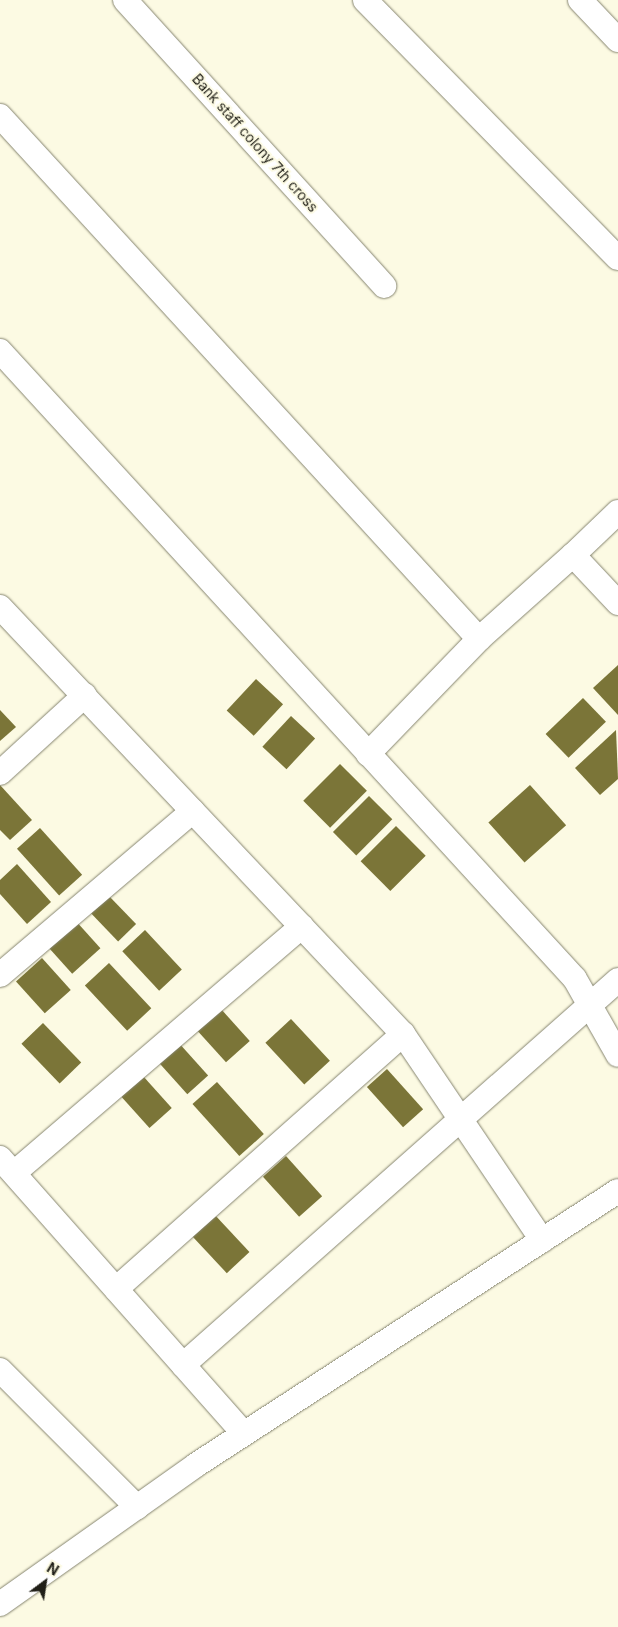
<!DOCTYPE html>
<html>
<head>
<meta charset="utf-8">
<style>
  body { margin:0 }
  #map { position:relative; width:618px; height:1627px; overflow:hidden; background:#fcfae3; font-family:Inter,sans-serif }
  div>[style] { position:absolute }
  .building>* { inset:0; background:#7b7538; transform-origin:0 0 }
  .roads { filter:drop-shadow(0 0 1px #868570) drop-shadow(0 0 1px #868570) }
  .minor>* { height:24px; margin:-12px; padding:0 12px; transform-origin:12px; border-radius:12px; background:#fff }
  span { translate:-50% -50%; white-space:nowrap; text-align:center; line-height:1.15; -webkit-text-stroke:4px #fcfae3; paint-order:stroke }
  .street-label { font-size:14px; color:#201f17 }
  .north { position:absolute; left:20px; top:1557px; width:50px; height:50px; -webkit-text-stroke:4px #fcfae3; paint-order:stroke; rotate:31deg; font-size:14px; font-weight:700; line-height:20px; text-align:center; color:#201f17 }
  .north::after { content:''; display:block; margin:auto; width:18px; height:22px; background:#201f17; clip-path:polygon(50% 0,100% 100%,50% 72%,0 100%) }
</style>
</head>
<body>
<div id="map">
  <div class="building">
    <i style="clip-path:polygon(618px 665px,618px 715px,593px 688px)"></i>
    <i style="left:256px;top:679px;width:37px;height:43px;rotate:43deg"></i>
    <i style="left:583px;top:698px;width:33px;height:52px;rotate:46deg"></i>
    <i style="clip-path:polygon(0 710px,16px 727px,0 741px)"></i>
    <i style="left:291px;top:716px;width:33px;height:42px;rotate:43deg"></i>
    <i style="clip-path:polygon(616px 730px,618px 779px,600px 795px,575px 768px)"></i>
    <i style="left:340px;top:764px;width:38px;height:52px;rotate:45deg"></i>
    <i style="clip-path:polygon(0 785px,32px 820px,10px 840px,0 830px)"></i>
    <i style="left:530px;top:785px;width:54px;height:56px;rotate:48deg"></i>
    <i style="left:369px;top:796px;width:33px;height:51px;rotate:45deg"></i>
    <i style="left:396px;top:826px;width:42px;height:50px;rotate:45deg"></i>
    <i style="left:40px;top:828px;width:63px;height:31px;rotate:48deg"></i>
    <i style="clip-path:polygon(17px 864px,51px 902px,27px 924px,0 894px,0 880px)"></i>
    <i style="left:109px;top:896px;width:39px;height:25px;rotate:46deg"></i>
    <i style="left:75px;top:920px;width:38px;height:38px;rotate:48deg"></i>
    <i style="left:145px;top:930px;width:54px;height:31px;rotate:47deg"></i>
    <i style="left:42px;top:958px;width:43px;height:35px;rotate:48deg"></i>
    <i style="left:109px;top:963px;width:62px;height:33px;rotate:47deg"></i>
    <i style="left:221px;top:1009px;width:43px;height:32px;rotate:48deg"></i>
    <i style="left:291px;top:1019px;width:57px;height:35px;rotate:47deg"></i>
    <i style="left:43px;top:1023px;width:55px;height:30px;rotate:46deg"></i>
    <i style="left:178px;top:1042px;width:45px;height:28px;rotate:48deg"></i>
    <i style="left:387px;top:1069px;width:54px;height:27px;rotate:48deg"></i>
    <i style="left:143px;top:1076px;width:43px;height:30px;rotate:48deg"></i>
    <i style="left:217px;top:1082px;width:70px;height:33px;rotate:48deg"></i>
    <i style="left:286px;top:1156px;width:54px;height:31px;rotate:48deg"></i>
    <i style="left:214px;top:1214px;width:52px;height:31px;rotate:47deg"></i>
  </div>
  <div class="roads">
    <div class="minor">
      <i style="left:125px;top:0;width:386px;rotate:47.8deg"></i>
      <i style="left:365px;top:0;width:361px;rotate:45.6deg"></i>
      <i style="left:580px;top:0;width:55px;rotate:46.5deg"></i>
      <i style="left:0;top:116px;width:709px;rotate:47.51deg"></i>
      <i style="left:0;top:351px;width:851px;rotate:47.52deg"></i>
      <i style="left:575px;top:979px;width:87px;rotate:60.5deg"></i>
      <i style="left:618px;top:512px;width:62px;rotate:136.3deg"></i>
      <i style="left:573px;top:555px;width:66px;rotate:46.8deg"></i>
      <i style="left:0;top:607px;width:587px;rotate:46.66deg"></i>
      <i style="left:403px;top:1034px;width:249px;rotate:56deg"></i>
      <i style="left:368px;top:754px;width:160px;rotate:-46deg"></i>
      <i style="left:479px;top:639px;width:126px;rotate:-41.8deg"></i>
      <i style="left:0;top:773px;width:115px;rotate:-42.5deg"></i>
      <i style="left:0;top:975px;width:253px;rotate:-40.4deg"></i>
      <i style="left:0;top:1158px;width:368px;rotate:48.5deg"></i>
      <i style="left:14px;top:1173px;width:379px;rotate:-40.6deg"></i>
      <i style="left:116px;top:1289px;width:384px;rotate:-41.6deg"></i>
      <i style="left:183px;top:1365px;width:581px;rotate:-41.51deg"></i>
      <i style="left:0;top:1370px;width:194px;rotate:45deg"></i>
      <i style="left:0;top:1604px;width:240px;rotate:-35.3deg"></i>
      <i style="left:196px;top:1465px;width:503px;rotate:-33deg"></i>
    </div>
  </div>
  <div class="street-label">
    <span style="left:255px;top:143px;rotate:48deg">Bank staff colony 7th cross</span>
  </div>
  <div class="north">N</div>
</div>
</body>
</html>
